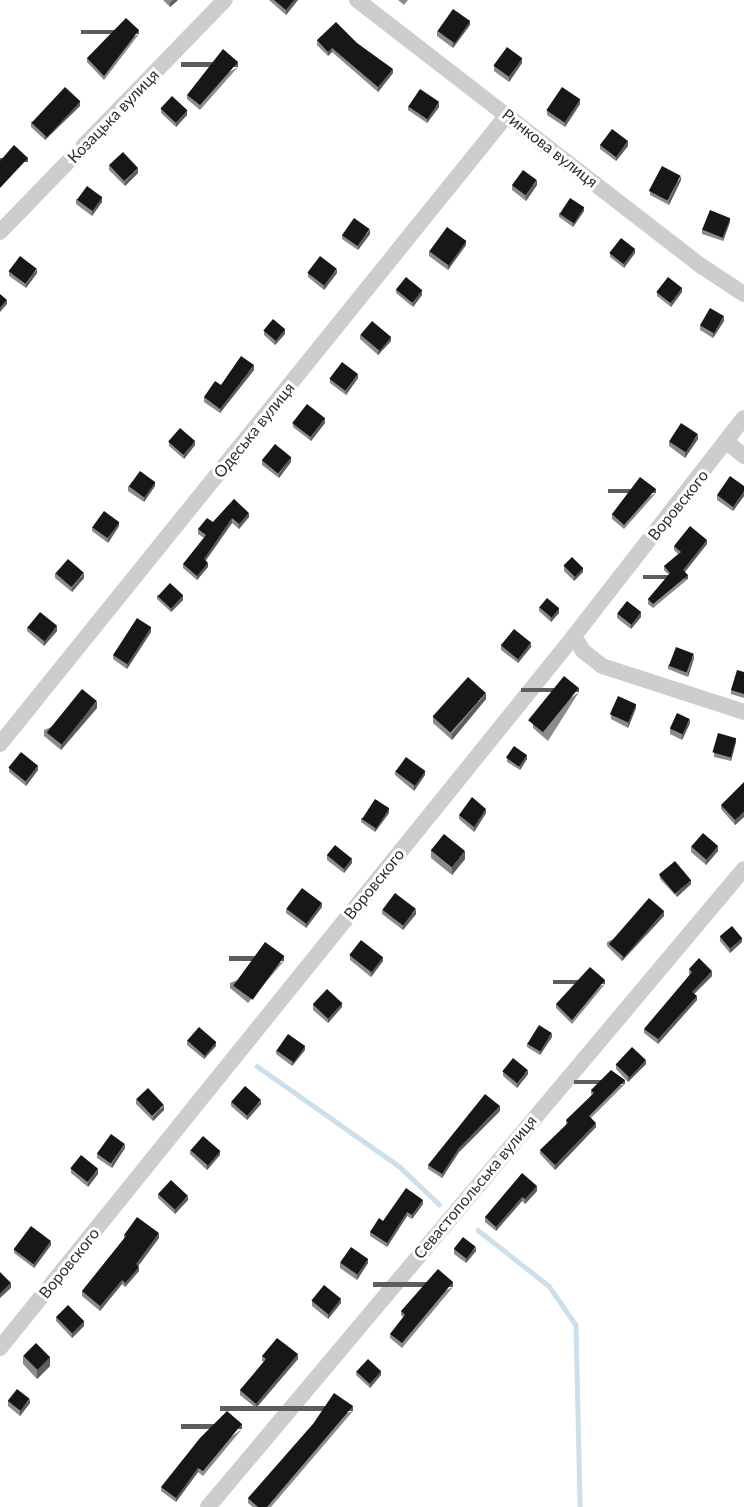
<!DOCTYPE html>
<html>
<head>
<meta charset="utf-8">
<style>
  body { margin:0 }
  #map { position:relative; width:744px; height:1507px; overflow:hidden; background:#fff; font-family:Lato,sans-serif }
  div>[style] { position:absolute }
  .stream>* { height:4.5px; margin:-2.25px; padding:0 2.25px; transform-origin:2.25px; border-radius:2.25px; background:#cddfea }
  .minor>* { height:16px; margin:-8px; padding:0 8px; transform-origin:8px; border-radius:8px; background:#cdcdcd }
  .wall>* { inset:0; background:#8b8b8b }
  .shaded-wall>* { inset:0; background:#5d5d5d; transform-origin:0 0 }
  .building>* { inset:0; background:#171717; transform-origin:0 0 }
  span { translate:-50% -50%; white-space:nowrap; text-align:center; line-height:1.15; -webkit-text-stroke:6px #fff; paint-order:stroke }
  .street-label { font-size:16px; color:#303030 }
</style>
</head>
<body>
<div id="map">
  <div class="stream">
    <i style="left:257px;top:1066px;width:175px;rotate:35.2deg"></i>
    <i style="left:400px;top:1167px;width:54px;rotate:43.5deg"></i>
    <i style="left:478px;top:1230px;width:90px;rotate:38.3deg"></i>
    <i style="left:549px;top:1286px;width:47px;rotate:55.3deg"></i>
    <i style="left:576px;top:1325px;width:182px;rotate:88.7deg"></i>
  </div>
  <div class="minor">
    <i style="left:357px;top:0;width:437px;rotate:37.7deg"></i>
    <i style="left:703px;top:267px;width:49px;rotate:33.4deg"></i>
    <i style="left:0;top:232px;width:323px;rotate:-45.9deg"></i>
    <i style="left:728px;top:443px;width:21px;rotate:39deg"></i>
    <i style="left:574px;top:636px;width:17px;rotate:59deg"></i>
    <i style="left:583px;top:651px;width:24px;rotate:38deg"></i>
    <i style="left:602px;top:666px;width:149px;rotate:17.9deg"></i>
    <i style="left:0;top:744px;width:808px;rotate:-51.13deg"></i>
    <i style="left:0;top:1348px;width:915px;rotate:-51.12deg"></i>
    <i style="left:574px;top:636px;width:276px;rotate:-52.1deg"></i>
    <i style="left:208px;top:1507px;width:833px;rotate:-49.97deg"></i>
  </div>
  <div class="wall">
    <i style="clip-path:polygon(163px 0,178px 0,170px 7px)"></i>
    <i style="clip-path:polygon(269px 0,298px 0,286px 15px)"></i>
    <i style="clip-path:polygon(398px 0,408px 0,404px 5px)"></i>
    <i style="clip-path:polygon(470px 25px,453px 48px,437px 36px,437px 31px)"></i>
    <i style="clip-path:polygon(139px 34px,104px 80px,87px 62px,87px 58px)"></i>
    <i style="clip-path:polygon(317px 40px,357px 43px,393px 73px,378px 92px,332px 52px,328px 56px,317px 45px)"></i>
    <i style="clip-path:polygon(522px 63px,509px 82px,494px 71px,494px 66px)"></i>
    <i style="clip-path:polygon(238px 67px,200px 110px,187px 99px,187px 95px)"></i>
    <i style="clip-path:polygon(580px 104px,565px 127px,547px 115px,547px 111px)"></i>
    <i style="clip-path:polygon(80px 106px,45px 140px,31px 127px,31px 122px)"></i>
    <i style="clip-path:polygon(408px 106px,439px 107px,427px 123px,408px 110px)"></i>
    <i style="clip-path:polygon(161px 109px,187px 115px,176px 127px,161px 113px)"></i>
    <i style="clip-path:polygon(600px 145px,628px 146px,616px 161px,600px 149px)"></i>
    <i style="clip-path:polygon(109px 165px,138px 173px,125px 186px,109px 170px)"></i>
    <i style="clip-path:polygon(681px 180px,669px 205px,650px 195px,650px 191px)"></i>
    <i style="clip-path:polygon(537px 185px,526px 201px,512px 190px,512px 186px)"></i>
    <i style="clip-path:polygon(76px 199px,102px 202px,92px 216px,76px 204px)"></i>
    <i style="clip-path:polygon(584px 211px,573px 227px,559px 217px,559px 213px)"></i>
    <i style="clip-path:polygon(730px 222px,723px 241px,702px 234px,702px 229px)"></i>
    <i style="clip-path:polygon(370px 234px,358px 250px,342px 239px,342px 235px)"></i>
    <i style="clip-path:polygon(466px 245px,448px 270px,429px 256px,429px 251px)"></i>
    <i style="clip-path:polygon(610px 253px,635px 253px,624px 268px,610px 257px)"></i>
    <i style="clip-path:polygon(9px 271px,37px 273px,26px 288px,9px 276px)"></i>
    <i style="clip-path:polygon(308px 273px,337px 273px,324px 290px,308px 277px)"></i>
    <i style="clip-path:polygon(396px 289px,422px 295px,413px 307px,396px 293px)"></i>
    <i style="clip-path:polygon(657px 292px,682px 292px,671px 307px,657px 296px)"></i>
    <i style="clip-path:polygon(724px 321px,713px 338px,700px 330px,700px 325px)"></i>
    <i style="clip-path:polygon(264px 331px,285px 334px,275px 345px,264px 335px)"></i>
    <i style="clip-path:polygon(360px 335px,391px 341px,378px 355px,360px 339px)"></i>
    <i style="clip-path:polygon(254px 370px,220px 413px,204px 402px,204px 397px,221px 385px)"></i>
    <i style="clip-path:polygon(358px 378px,346px 395px,330px 383px,330px 379px)"></i>
    <i style="clip-path:polygon(293px 423px,325px 423px,311px 441px,293px 427px)"></i>
    <i style="clip-path:polygon(698px 439px,685px 458px,669px 446px,669px 442px)"></i>
    <i style="clip-path:polygon(169px 442px,195px 445px,184px 459px,169px 446px)"></i>
    <i style="clip-path:polygon(262px 460px,291px 462px,279px 478px,262px 465px)"></i>
    <i style="clip-path:polygon(128px 486px,155px 486px,144px 502px,128px 491px)"></i>
    <i style="clip-path:polygon(744px 486px,744px 496px,733px 511px,717px 500px,717px 495px)"></i>
    <i style="clip-path:polygon(656px 493px,624px 529px,612px 519px,612px 514px)"></i>
    <i style="clip-path:polygon(234px 499px,249px 517px,239px 529px,232px 523px,206px 560px,208px 567px,197px 580px,183px 568px,183px 564px,204px 538px,198px 534px,198px 529px,213px 522px)"></i>
    <i style="clip-path:polygon(119px 526px,108px 543px,92px 531px,92px 527px)"></i>
    <i style="clip-path:polygon(707px 544px,685px 572px,688px 579px,653px 608px,648px 604px,648px 599px,669px 575px,664px 570px,664px 566px,678px 554px,674px 550px,674px 546px)"></i>
    <i style="clip-path:polygon(564px 566px,583px 572px,574px 581px,564px 571px)"></i>
    <i style="clip-path:polygon(55px 573px,84px 578px,72px 592px,55px 578px)"></i>
    <i style="clip-path:polygon(157px 595px,183px 600px,171px 612px,157px 599px)"></i>
    <i style="clip-path:polygon(539px 607px,559px 613px,551px 622px,539px 611px)"></i>
    <i style="clip-path:polygon(617px 614px,641px 617px,631px 629px,617px 618px)"></i>
    <i style="clip-path:polygon(27px 627px,57px 631px,44px 646px,27px 631px)"></i>
    <i style="clip-path:polygon(151px 632px,127px 669px,113px 659px,113px 655px)"></i>
    <i style="clip-path:polygon(501px 645px,531px 647px,518px 663px,501px 650px)"></i>
    <i style="clip-path:polygon(694px 658px,688px 677px,668px 669px,668px 665px)"></i>
    <i style="clip-path:polygon(744px 672px,744px 698px,731px 694px,731px 690px)"></i>
    <i style="clip-path:polygon(579px 692px,548px 741px,533px 728px,533px 724px)"></i>
    <i style="clip-path:polygon(486px 699px,452px 740px,433px 723px,433px 717px)"></i>
    <i style="clip-path:polygon(97px 708px,61px 750px,44px 736px,44px 730px)"></i>
    <i style="clip-path:polygon(636px 708px,628px 728px,611px 719px,611px 715px)"></i>
    <i style="clip-path:polygon(690px 723px,682px 740px,670px 734px,670px 729px)"></i>
    <i style="clip-path:polygon(736px 742px,731px 761px,714px 757px,714px 753px)"></i>
    <i style="clip-path:polygon(507px 758px,527px 759px,520px 770px,507px 762px)"></i>
    <i style="clip-path:polygon(9px 768px,38px 770px,26px 786px,9px 772px)"></i>
    <i style="clip-path:polygon(395px 771px,425px 775px,414px 791px,395px 775px)"></i>
    <i style="clip-path:polygon(721px 805px,744px 817px,735px 825px,721px 809px)"></i>
    <i style="clip-path:polygon(389px 813px,375px 832px,361px 822px,361px 818px)"></i>
    <i style="clip-path:polygon(486px 813px,474px 832px,459px 819px,459px 815px)"></i>
    <i style="clip-path:polygon(691px 847px,718px 851px,706px 865px,691px 852px)"></i>
    <i style="clip-path:polygon(431px 850px,465px 859px,452px 875px,431px 858px)"></i>
    <i style="clip-path:polygon(327px 855px,352px 863px,344px 873px,327px 860px)"></i>
    <i style="clip-path:polygon(660px 875px,691px 884px,677px 897px,660px 879px)"></i>
    <i style="clip-path:polygon(322px 907px,306px 928px,286px 913px,286px 909px)"></i>
    <i style="clip-path:polygon(382px 910px,416px 914px,403px 930px,382px 914px)"></i>
    <i style="clip-path:polygon(664px 916px,622px 961px,607px 946px,607px 942px)"></i>
    <i style="clip-path:polygon(720px 937px,742px 942px,730px 953px,720px 941px)"></i>
    <i style="clip-path:polygon(350px 955px,383px 961px,371px 977px,350px 960px)"></i>
    <i style="clip-path:polygon(284px 961px,248px 1003px,230px 988px,230px 983px)"></i>
    <i style="clip-path:polygon(689px 969px,712px 976px,694px 994px,697px 1000px,658px 1044px,644px 1033px,644px 1029px,690px 975px,689px 973px)"></i>
    <i style="clip-path:polygon(605px 984px,572px 1024px,556px 1008px,556px 1004px)"></i>
    <i style="clip-path:polygon(313px 1005px,342px 1007px,328px 1023px,313px 1010px)"></i>
    <i style="clip-path:polygon(552px 1037px,540px 1055px,527px 1047px,527px 1043px)"></i>
    <i style="clip-path:polygon(187px 1040px,216px 1046px,204px 1059px,187px 1045px)"></i>
    <i style="clip-path:polygon(276px 1050px,305px 1050px,292px 1066px,276px 1054px)"></i>
    <i style="clip-path:polygon(646px 1064px,628px 1082px,616px 1069px,616px 1065px)"></i>
    <i style="clip-path:polygon(503px 1072px,528px 1074px,517px 1088px,503px 1076px)"></i>
    <i style="clip-path:polygon(625px 1084px,591px 1118px,596px 1127px,555px 1170px,540px 1154px,540px 1150px,566px 1125px,566px 1120px,592px 1095px,591px 1094px,591px 1090px)"></i>
    <i style="clip-path:polygon(136px 1099px,164px 1110px,153px 1121px,136px 1104px)"></i>
    <i style="clip-path:polygon(231px 1102px,261px 1104px,247px 1120px,231px 1106px)"></i>
    <i style="clip-path:polygon(500px 1111px,459px 1152px,442px 1178px,428px 1169px,428px 1165px)"></i>
    <i style="clip-path:polygon(125px 1148px,112px 1168px,97px 1158px,97px 1154px)"></i>
    <i style="clip-path:polygon(190px 1150px,220px 1155px,207px 1170px,190px 1154px)"></i>
    <i style="clip-path:polygon(71px 1169px,98px 1174px,88px 1187px,71px 1173px)"></i>
    <i style="clip-path:polygon(537px 1186px,537px 1191px,525px 1204px,522px 1201px,496px 1231px,485px 1222px,485px 1217px)"></i>
    <i style="clip-path:polygon(158px 1194px,188px 1200px,175px 1214px,158px 1198px)"></i>
    <i style="clip-path:polygon(423px 1204px,412px 1219px,407px 1216px,387px 1247px,370px 1236px,370px 1232px,383px 1221px)"></i>
    <i style="clip-path:polygon(124px 1235px,159px 1238px,138px 1266px,139px 1271px,125px 1287px,122px 1284px,100px 1311px,82px 1296px,82px 1291px,124px 1239px)"></i>
    <i style="clip-path:polygon(51px 1245px,34px 1268px,14px 1253px,14px 1249px)"></i>
    <i style="clip-path:polygon(454px 1249px,476px 1251px,466px 1263px,454px 1254px)"></i>
    <i style="clip-path:polygon(340px 1263px,368px 1263px,357px 1280px,340px 1268px)"></i>
    <i style="clip-path:polygon(453px 1287px,402px 1348px,390px 1338px,390px 1334px,403px 1317px,401px 1315px,401px 1311px)"></i>
    <i style="clip-path:polygon(312px 1301px,341px 1303px,328px 1319px,312px 1306px)"></i>
    <i style="clip-path:polygon(56px 1317px,84px 1326px,72px 1338px,56px 1321px)"></i>
    <i style="clip-path:polygon(23px 1356px,50px 1366px,37px 1379px,23px 1364px)"></i>
    <i style="clip-path:polygon(262px 1356px,298px 1359px,256px 1408px,240px 1395px,240px 1390px,264px 1362px,262px 1361px)"></i>
    <i style="clip-path:polygon(356px 1371px,381px 1375px,370px 1388px,356px 1375px)"></i>
    <i style="clip-path:polygon(8px 1401px,30px 1403px,20px 1416px,8px 1406px)"></i>
    <i style="clip-path:polygon(353px 1411px,271px 1507px,253px 1507px,248px 1503px,248px 1498px,313px 1424px)"></i>
    <i style="clip-path:polygon(242px 1429px,203px 1476px,198px 1472px,176px 1502px,161px 1491px,161px 1487px)"></i>
  </div>
  <div class="shaded-wall">
    <i style="clip-path:polygon(173px 0,178px 0,170px 7px,170px 3px)"></i>
    <i style="clip-path:polygon(294px 0,298px 0,286px 15px,286px 10px)"></i>
    <i style="clip-path:polygon(470px 21px,470px 25px,453px 48px,453px 43px)"></i>
    <i style="left:139px;top:30px;width:4px;height:58px;rotate:90deg"></i>
    <i style="clip-path:polygon(332px 48px,332px 52px,328px 56px,328px 52px)"></i>
    <i style="clip-path:polygon(522px 58px,522px 63px,509px 82px,509px 77px)"></i>
    <i style="left:238px;top:62px;width:5px;height:57px;rotate:90deg"></i>
    <i style="clip-path:polygon(393px 69px,393px 73px,378px 92px,378px 87px)"></i>
    <i style="clip-path:polygon(580px 99px,580px 104px,565px 127px,565px 122px)"></i>
    <i style="clip-path:polygon(80px 101px,80px 106px,45px 140px,45px 136px)"></i>
    <i style="clip-path:polygon(439px 102px,439px 107px,427px 123px,427px 119px)"></i>
    <i style="clip-path:polygon(187px 110px,187px 115px,176px 127px,176px 123px)"></i>
    <i style="clip-path:polygon(628px 141px,628px 146px,616px 161px,616px 157px)"></i>
    <i style="left:28px;top:158px;width:4px;height:41px;rotate:90deg"></i>
    <i style="clip-path:polygon(138px 168px,138px 173px,125px 186px,125px 182px)"></i>
    <i style="clip-path:polygon(681px 176px,681px 180px,669px 205px,669px 200px)"></i>
    <i style="clip-path:polygon(537px 180px,537px 185px,526px 201px,526px 196px)"></i>
    <i style="clip-path:polygon(102px 197px,102px 202px,92px 216px,92px 211px)"></i>
    <i style="clip-path:polygon(584px 207px,584px 211px,573px 227px,573px 222px)"></i>
    <i style="clip-path:polygon(730px 218px,730px 222px,723px 241px,723px 237px)"></i>
    <i style="clip-path:polygon(370px 229px,370px 234px,358px 250px,358px 246px)"></i>
    <i style="clip-path:polygon(466px 241px,466px 245px,448px 270px,448px 266px)"></i>
    <i style="clip-path:polygon(635px 249px,635px 253px,624px 268px,624px 263px)"></i>
    <i style="clip-path:polygon(37px 269px,37px 273px,26px 288px,26px 284px)"></i>
    <i style="clip-path:polygon(337px 269px,337px 273px,324px 290px,324px 286px)"></i>
    <i style="clip-path:polygon(682px 288px,682px 292px,671px 307px,671px 302px)"></i>
    <i style="clip-path:polygon(422px 290px,422px 295px,413px 307px,413px 302px)"></i>
    <i style="clip-path:polygon(7px 300px,7px 304px,0 312px,0 308px)"></i>
    <i style="clip-path:polygon(724px 316px,724px 321px,713px 338px,713px 334px)"></i>
    <i style="clip-path:polygon(285px 329px,285px 334px,275px 345px,275px 341px)"></i>
    <i style="clip-path:polygon(391px 337px,391px 341px,378px 355px,378px 351px)"></i>
    <i style="clip-path:polygon(254px 365px,254px 370px,220px 413px,220px 409px)"></i>
    <i style="clip-path:polygon(358px 374px,358px 378px,346px 395px,346px 391px)"></i>
    <i style="clip-path:polygon(325px 418px,325px 423px,311px 441px,311px 437px)"></i>
    <i style="clip-path:polygon(698px 434px,698px 439px,685px 458px,685px 453px)"></i>
    <i style="clip-path:polygon(195px 441px,195px 445px,184px 459px,184px 454px)"></i>
    <i style="clip-path:polygon(291px 457px,291px 462px,279px 478px,279px 474px)"></i>
    <i style="clip-path:polygon(155px 482px,155px 486px,144px 502px,144px 498px)"></i>
    <i style="left:656px;top:489px;width:4px;height:48px;rotate:90deg"></i>
    <i style="clip-path:polygon(744px 491px,744px 496px,733px 511px,733px 507px)"></i>
    <i style="clip-path:polygon(249px 513px,249px 517px,239px 529px,239px 524px)"></i>
    <i style="clip-path:polygon(232px 518px,232px 523px,204px 563px,204px 559px)"></i>
    <i style="clip-path:polygon(119px 522px,119px 526px,108px 543px,108px 539px)"></i>
    <i style="clip-path:polygon(707px 540px,707px 544px,683px 574px,683px 570px)"></i>
    <i style="clip-path:polygon(208px 563px,208px 567px,197px 580px,197px 576px)"></i>
    <i style="clip-path:polygon(583px 568px,583px 572px,574px 581px,574px 577px)"></i>
    <i style="clip-path:polygon(84px 573px,84px 578px,72px 592px,72px 588px)"></i>
    <i style="left:688px;top:575px;width:4px;height:45px;rotate:90deg"></i>
    <i style="clip-path:polygon(183px 595px,183px 600px,171px 612px,171px 608px)"></i>
    <i style="clip-path:polygon(559px 608px,559px 613px,551px 622px,551px 617px)"></i>
    <i style="clip-path:polygon(641px 612px,641px 617px,631px 629px,631px 625px)"></i>
    <i style="clip-path:polygon(57px 626px,57px 631px,44px 646px,44px 642px)"></i>
    <i style="clip-path:polygon(151px 627px,151px 632px,127px 669px,127px 664px)"></i>
    <i style="clip-path:polygon(531px 643px,531px 647px,518px 663px,518px 659px)"></i>
    <i style="clip-path:polygon(694px 654px,694px 658px,688px 677px,688px 673px)"></i>
    <i style="left:579px;top:688px;width:4px;height:58px;rotate:90deg"></i>
    <i style="clip-path:polygon(486px 693px,486px 699px,452px 740px,452px 734px)"></i>
    <i style="clip-path:polygon(97px 701px,97px 708px,61px 750px,61px 744px)"></i>
    <i style="clip-path:polygon(636px 704px,636px 708px,628px 728px,628px 723px)"></i>
    <i style="clip-path:polygon(690px 719px,690px 723px,682px 740px,682px 735px)"></i>
    <i style="clip-path:polygon(736px 738px,736px 742px,731px 761px,731px 757px)"></i>
    <i style="clip-path:polygon(527px 755px,527px 759px,520px 770px,520px 766px)"></i>
    <i style="clip-path:polygon(38px 766px,38px 770px,26px 786px,26px 782px)"></i>
    <i style="clip-path:polygon(425px 771px,425px 775px,414px 791px,414px 786px)"></i>
    <i style="clip-path:polygon(389px 808px,389px 813px,375px 832px,375px 828px)"></i>
    <i style="clip-path:polygon(486px 809px,486px 813px,474px 832px,474px 827px)"></i>
    <i style="clip-path:polygon(744px 812px,744px 817px,735px 825px,735px 820px)"></i>
    <i style="clip-path:polygon(718px 846px,718px 851px,706px 865px,706px 860px)"></i>
    <i style="clip-path:polygon(465px 851px,465px 859px,452px 875px,452px 867px)"></i>
    <i style="clip-path:polygon(352px 859px,352px 863px,344px 873px,344px 869px)"></i>
    <i style="clip-path:polygon(691px 880px,691px 884px,677px 897px,677px 893px)"></i>
    <i style="clip-path:polygon(322px 903px,322px 907px,306px 928px,306px 923px)"></i>
    <i style="clip-path:polygon(416px 909px,416px 914px,403px 930px,403px 926px)"></i>
    <i style="clip-path:polygon(664px 911px,664px 916px,622px 961px,622px 957px)"></i>
    <i style="clip-path:polygon(742px 938px,742px 942px,730px 953px,730px 949px)"></i>
    <i style="left:284px;top:956px;width:5px;height:55px;rotate:90deg"></i>
    <i style="clip-path:polygon(383px 957px,383px 961px,371px 977px,371px 972px)"></i>
    <i style="clip-path:polygon(712px 971px,712px 976px,692px 996px,692px 992px)"></i>
    <i style="left:605px;top:980px;width:4px;height:52px;rotate:90deg"></i>
    <i style="clip-path:polygon(697px 996px,697px 1000px,658px 1044px,658px 1039px)"></i>
    <i style="clip-path:polygon(342px 1003px,342px 1007px,328px 1023px,328px 1019px)"></i>
    <i style="clip-path:polygon(552px 1033px,552px 1037px,540px 1055px,540px 1051px)"></i>
    <i style="clip-path:polygon(216px 1042px,216px 1046px,204px 1059px,204px 1055px)"></i>
    <i style="clip-path:polygon(305px 1046px,305px 1050px,292px 1066px,292px 1062px)"></i>
    <i style="clip-path:polygon(646px 1060px,646px 1064px,628px 1082px,628px 1077px)"></i>
    <i style="clip-path:polygon(528px 1070px,528px 1074px,517px 1088px,517px 1084px)"></i>
    <i style="left:625px;top:1080px;width:4px;height:51px;rotate:90deg"></i>
    <i style="clip-path:polygon(261px 1100px,261px 1104px,247px 1120px,247px 1116px)"></i>
    <i style="clip-path:polygon(164px 1105px,164px 1110px,153px 1121px,153px 1117px)"></i>
    <i style="clip-path:polygon(500px 1106px,500px 1111px,459px 1152px,442px 1178px,442px 1174px,459px 1148px)"></i>
    <i style="clip-path:polygon(596px 1123px,596px 1127px,555px 1170px,555px 1165px)"></i>
    <i style="clip-path:polygon(125px 1144px,125px 1148px,112px 1168px,112px 1163px)"></i>
    <i style="clip-path:polygon(220px 1151px,220px 1155px,207px 1170px,207px 1165px)"></i>
    <i style="clip-path:polygon(98px 1169px,98px 1174px,88px 1187px,88px 1182px)"></i>
    <i style="clip-path:polygon(537px 1186px,537px 1191px,525px 1204px,525px 1199px)"></i>
    <i style="clip-path:polygon(188px 1196px,188px 1200px,175px 1214px,175px 1209px)"></i>
    <i style="clip-path:polygon(522px 1197px,522px 1201px,496px 1231px,496px 1227px)"></i>
    <i style="clip-path:polygon(423px 1200px,423px 1204px,412px 1219px,412px 1215px)"></i>
    <i style="clip-path:polygon(407px 1212px,407px 1216px,387px 1247px,387px 1243px)"></i>
    <i style="clip-path:polygon(159px 1233px,159px 1238px,136px 1269px,136px 1264px)"></i>
    <i style="clip-path:polygon(51px 1241px,51px 1245px,34px 1268px,34px 1263px)"></i>
    <i style="clip-path:polygon(476px 1247px,476px 1251px,466px 1263px,466px 1259px)"></i>
    <i style="clip-path:polygon(368px 1259px,368px 1263px,357px 1280px,357px 1275px)"></i>
    <i style="clip-path:polygon(139px 1267px,139px 1271px,125px 1287px,125px 1283px)"></i>
    <i style="clip-path:polygon(122px 1280px,122px 1284px,100px 1311px,100px 1306px)"></i>
    <i style="left:453px;top:1282px;width:5px;height:80px;rotate:90deg"></i>
    <i style="clip-path:polygon(11px 1283px,11px 1288px,0 1298px,0 1294px)"></i>
    <i style="clip-path:polygon(341px 1299px,341px 1303px,328px 1319px,328px 1314px)"></i>
    <i style="clip-path:polygon(84px 1321px,84px 1326px,72px 1338px,72px 1334px)"></i>
    <i style="clip-path:polygon(298px 1354px,298px 1359px,256px 1408px,256px 1404px)"></i>
    <i style="clip-path:polygon(50px 1357px,50px 1366px,37px 1379px,37px 1370px)"></i>
    <i style="clip-path:polygon(381px 1371px,381px 1375px,370px 1388px,370px 1383px)"></i>
    <i style="clip-path:polygon(30px 1399px,30px 1403px,20px 1416px,20px 1411px)"></i>
    <i style="left:353px;top:1406px;width:5px;height:133px;rotate:90deg"></i>
    <i style="left:242px;top:1424px;width:5px;height:61px;rotate:90deg"></i>
    <i style="clip-path:polygon(198px 1468px,198px 1472px,176px 1502px,176px 1498px)"></i>
  </div>
  <div class="building">
    <i style="clip-path:polygon(274px 0,294px 0,286px 10px)"></i>
    <i style="left:453px;top:9px;width:21px;height:27px;rotate:35deg"></i>
    <i style="clip-path:polygon(126px 18px,139px 30px,104px 76px,87px 58px)"></i>
    <i style="clip-path:polygon(336px 22px,357px 43px,393px 69px,378px 87px,332px 48px,328px 52px,317px 40px)"></i>
    <i style="left:507px;top:47px;width:19px;height:23px;rotate:36deg"></i>
    <i style="clip-path:polygon(223px 49px,238px 62px,200px 105px,187px 95px)"></i>
    <i style="left:65px;top:87px;width:21px;height:49px;rotate:43deg"></i>
    <i style="left:562px;top:87px;width:22px;height:28px;rotate:34deg"></i>
    <i style="left:420px;top:89px;width:23px;height:21px;rotate:34deg"></i>
    <i style="left:172px;top:96px;width:21px;height:17px;rotate:43deg"></i>
    <i style="left:612px;top:129px;width:20px;height:20px;rotate:37deg"></i>
    <i style="clip-path:polygon(14px 145px,28px 158px,0 188px,0 161px)"></i>
    <i style="left:123px;top:152px;width:22px;height:19px;rotate:47deg"></i>
    <i style="left:662px;top:166px;width:21px;height:28px;rotate:28deg"></i>
    <i style="left:523px;top:170px;width:17px;height:19px;rotate:36deg"></i>
    <i style="left:87px;top:186px;width:19px;height:17px;rotate:36deg"></i>
    <i style="left:570px;top:198px;width:17px;height:19px;rotate:33deg"></i>
    <i style="left:710px;top:210px;width:22px;height:21px;rotate:22deg"></i>
    <i style="left:354px;top:218px;width:19px;height:21px;rotate:35deg"></i>
    <i style="left:447px;top:227px;width:24px;height:30px;rotate:36deg"></i>
    <i style="left:621px;top:238px;width:18px;height:19px;rotate:38deg"></i>
    <i style="left:20px;top:256px;width:21px;height:19px;rotate:37deg"></i>
    <i style="left:320px;top:256px;width:21px;height:21px;rotate:37deg"></i>
    <i style="left:406px;top:277px;width:21px;height:16px;rotate:39deg"></i>
    <i style="left:668px;top:277px;width:18px;height:19px;rotate:38deg"></i>
    <i style="clip-path:polygon(0 294px,7px 300px,0 308px)"></i>
    <i style="left:710px;top:308px;width:16px;height:20px;rotate:30deg"></i>
    <i style="left:273px;top:319px;width:16px;height:15px;rotate:40deg"></i>
    <i style="left:372px;top:321px;width:25px;height:18px;rotate:40deg"></i>
    <i style="clip-path:polygon(241px 356px,254px 365px,220px 409px,204px 397px,215px 381px,221px 385px)"></i>
    <i style="left:342px;top:362px;width:20px;height:21px;rotate:37deg"></i>
    <i style="left:307px;top:404px;width:23px;height:24px;rotate:38deg"></i>
    <i style="left:681px;top:423px;width:20px;height:22px;rotate:33deg"></i>
    <i style="left:180px;top:428px;width:20px;height:18px;rotate:41deg"></i>
    <i style="left:275px;top:444px;width:21px;height:21px;rotate:39deg"></i>
    <i style="left:140px;top:471px;width:19px;height:19px;rotate:36deg"></i>
    <i style="clip-path:polygon(730px 476px,744px 486px,744px 491px,733px 507px,717px 495px)"></i>
    <i style="clip-path:polygon(640px 477px,656px 489px,624px 525px,612px 514px)"></i>
    <i style="clip-path:polygon(234px 499px,249px 513px,239px 524px,232px 518px,204px 559px,208px 563px,197px 576px,183px 564px,206px 535px,198px 529px,207px 518px,213px 522px)"></i>
    <i style="left:104px;top:511px;width:19px;height:20px;rotate:36deg"></i>
    <i style="clip-path:polygon(690px 526px,707px 540px,683px 570px,688px 575px,653px 604px,648px 599px,670px 573px,664px 566px,681px 552px,674px 546px)"></i>
    <i style="left:572px;top:557px;width:16px;height:12px;rotate:45deg"></i>
    <i style="left:68px;top:559px;width:21px;height:19px;rotate:41deg"></i>
    <i style="left:170px;top:583px;width:18px;height:18px;rotate:43deg"></i>
    <i style="left:547px;top:598px;width:16px;height:12px;rotate:40deg"></i>
    <i style="left:627px;top:601px;width:18px;height:16px;rotate:38deg"></i>
    <i style="left:40px;top:612px;width:22px;height:20px;rotate:39deg"></i>
    <i style="left:137px;top:618px;width:17px;height:44px;rotate:33deg"></i>
    <i style="left:514px;top:629px;width:22px;height:21px;rotate:39deg"></i>
    <i style="left:676px;top:647px;width:19px;height:20px;rotate:21deg"></i>
    <i style="clip-path:polygon(737px 670px,744px 672px,744px 694px,731px 690px)"></i>
    <i style="left:564px;top:676px;width:19px;height:57px;rotate:39deg"></i>
    <i style="left:468px;top:677px;width:24px;height:53px;rotate:42deg"></i>
    <i style="left:82px;top:689px;width:19px;height:56px;rotate:39deg"></i>
    <i style="left:618px;top:696px;width:20px;height:20px;rotate:24deg"></i>
    <i style="left:677px;top:713px;width:14px;height:17px;rotate:25deg"></i>
    <i style="left:718px;top:733px;width:19px;height:20px;rotate:16deg"></i>
    <i style="left:514px;top:746px;width:16px;height:14px;rotate:35deg"></i>
    <i style="left:21px;top:752px;width:22px;height:20px;rotate:39deg"></i>
    <i style="left:406px;top:757px;width:24px;height:18px;rotate:36deg"></i>
    <i style="clip-path:polygon(744px 782px,744px 812px,735px 820px,721px 805px)"></i>
    <i style="clip-path:polygon(472px 797px,486px 809px,474px 827px,459px 815px)"></i>
    <i style="left:375px;top:799px;width:17px;height:24px;rotate:33deg"></i>
    <i style="left:703px;top:833px;width:20px;height:18px;rotate:41deg"></i>
    <i style="left:444px;top:834px;width:27px;height:21px;rotate:39deg"></i>
    <i style="left:335px;top:845px;width:22px;height:13px;rotate:39deg"></i>
    <i style="left:675px;top:861px;width:25px;height:21px;rotate:50deg"></i>
    <i style="left:302px;top:888px;width:25px;height:26px;rotate:37deg"></i>
    <i style="left:395px;top:893px;width:26px;height:21px;rotate:37deg"></i>
    <i style="left:649px;top:898px;width:20px;height:61px;rotate:41deg"></i>
    <i style="left:732px;top:926px;width:16px;height:16px;rotate:50deg"></i>
    <i style="left:361px;top:940px;width:28px;height:19px;rotate:38deg"></i>
    <i style="left:265px;top:942px;width:24px;height:54px;rotate:36deg"></i>
    <i style="clip-path:polygon(699px 958px,712px 971px,692px 992px,697px 996px,658px 1039px,644px 1029px,692px 972px,689px 969px)"></i>
    <i style="clip-path:polygon(590px 967px,605px 980px,572px 1020px,556px 1004px)"></i>
    <i style="left:327px;top:989px;width:21px;height:21px;rotate:43deg"></i>
    <i style="left:539px;top:1025px;width:15px;height:22px;rotate:32deg"></i>
    <i style="left:199px;top:1027px;width:23px;height:18px;rotate:41deg"></i>
    <i style="left:288px;top:1034px;width:21px;height:20px;rotate:35deg"></i>
    <i style="left:632px;top:1047px;width:19px;height:24px;rotate:43deg"></i>
    <i style="left:513px;top:1058px;width:19px;height:17px;rotate:39deg"></i>
    <i style="clip-path:polygon(611px 1070px,625px 1080px,589px 1116px,596px 1123px,555px 1165px,540px 1150px,568px 1123px,566px 1120px,594px 1093px,591px 1090px)"></i>
    <i style="left:245px;top:1086px;width:21px;height:21px;rotate:41deg"></i>
    <i style="left:148px;top:1088px;width:23px;height:16px;rotate:47deg"></i>
    <i style="clip-path:polygon(485px 1094px,500px 1106px,459px 1148px,442px 1174px,428px 1165px)"></i>
    <i style="left:111px;top:1134px;width:17px;height:24px;rotate:36deg"></i>
    <i style="left:203px;top:1136px;width:23px;height:19px;rotate:41deg"></i>
    <i style="left:81px;top:1155px;width:22px;height:17px;rotate:39deg"></i>
    <i style="clip-path:polygon(522px 1173px,537px 1186px,525px 1199px,522px 1197px,496px 1227px,485px 1217px)"></i>
    <i style="left:171px;top:1180px;width:23px;height:19px;rotate:43deg"></i>
    <i style="clip-path:polygon(406px 1188px,423px 1200px,412px 1215px,407px 1212px,387px 1243px,370px 1232px,379px 1218px,383px 1221px)"></i>
    <i style="clip-path:polygon(137px 1217px,159px 1233px,136px 1264px,139px 1267px,125px 1283px,122px 1280px,100px 1306px,82px 1291px,126px 1236px,124px 1235px)"></i>
    <i style="left:31px;top:1226px;width:25px;height:29px;rotate:37deg"></i>
    <i style="left:463px;top:1237px;width:16px;height:15px;rotate:38deg"></i>
    <i style="left:351px;top:1247px;width:21px;height:19px;rotate:35deg"></i>
    <i style="clip-path:polygon(438px 1269px,453px 1282px,402px 1343px,390px 1334px,405px 1315px,401px 1311px)"></i>
    <i style="clip-path:polygon(0 1272px,11px 1283px,0 1294px)"></i>
    <i style="left:324px;top:1285px;width:22px;height:20px;rotate:39deg"></i>
    <i style="left:68px;top:1305px;width:23px;height:17px;rotate:45deg"></i>
    <i style="clip-path:polygon(277px 1338px,298px 1354px,256px 1404px,240px 1390px,266px 1359px,262px 1356px)"></i>
    <i style="left:36px;top:1343px;width:20px;height:18px;rotate:45deg"></i>
    <i style="left:368px;top:1359px;width:18px;height:17px;rotate:43deg"></i>
    <i style="left:17px;top:1389px;width:16px;height:15px;rotate:38deg"></i>
    <i style="clip-path:polygon(334px 1393px,353px 1406px,267px 1507px,258px 1507px,248px 1498px,313px 1424px)"></i>
    <i style="clip-path:polygon(227px 1411px,242px 1424px,203px 1471px,198px 1468px,176px 1498px,161px 1487px,200px 1438px)"></i>
  </div>
  <div class="street-label">
    <span style="left:113px;top:116px;rotate:-46deg">Козацька вулиця</span>
    <span style="left:550px;top:148px;rotate:38deg">Ринкова вулиця</span>
    <span style="left:254px;top:430px;rotate:-51deg">Одеська вулиця</span>
    <span style="left:678px;top:505px;rotate:-51deg">Воровского</span>
    <span style="left:374px;top:884px;rotate:-51deg">Воровского</span>
    <span style="left:475px;top:1187px;rotate:-50deg">Севастопольська вулиця</span>
    <span style="left:69px;top:1263px;rotate:-51deg">Воровского</span>
  </div>
</div>
</body>
</html>
